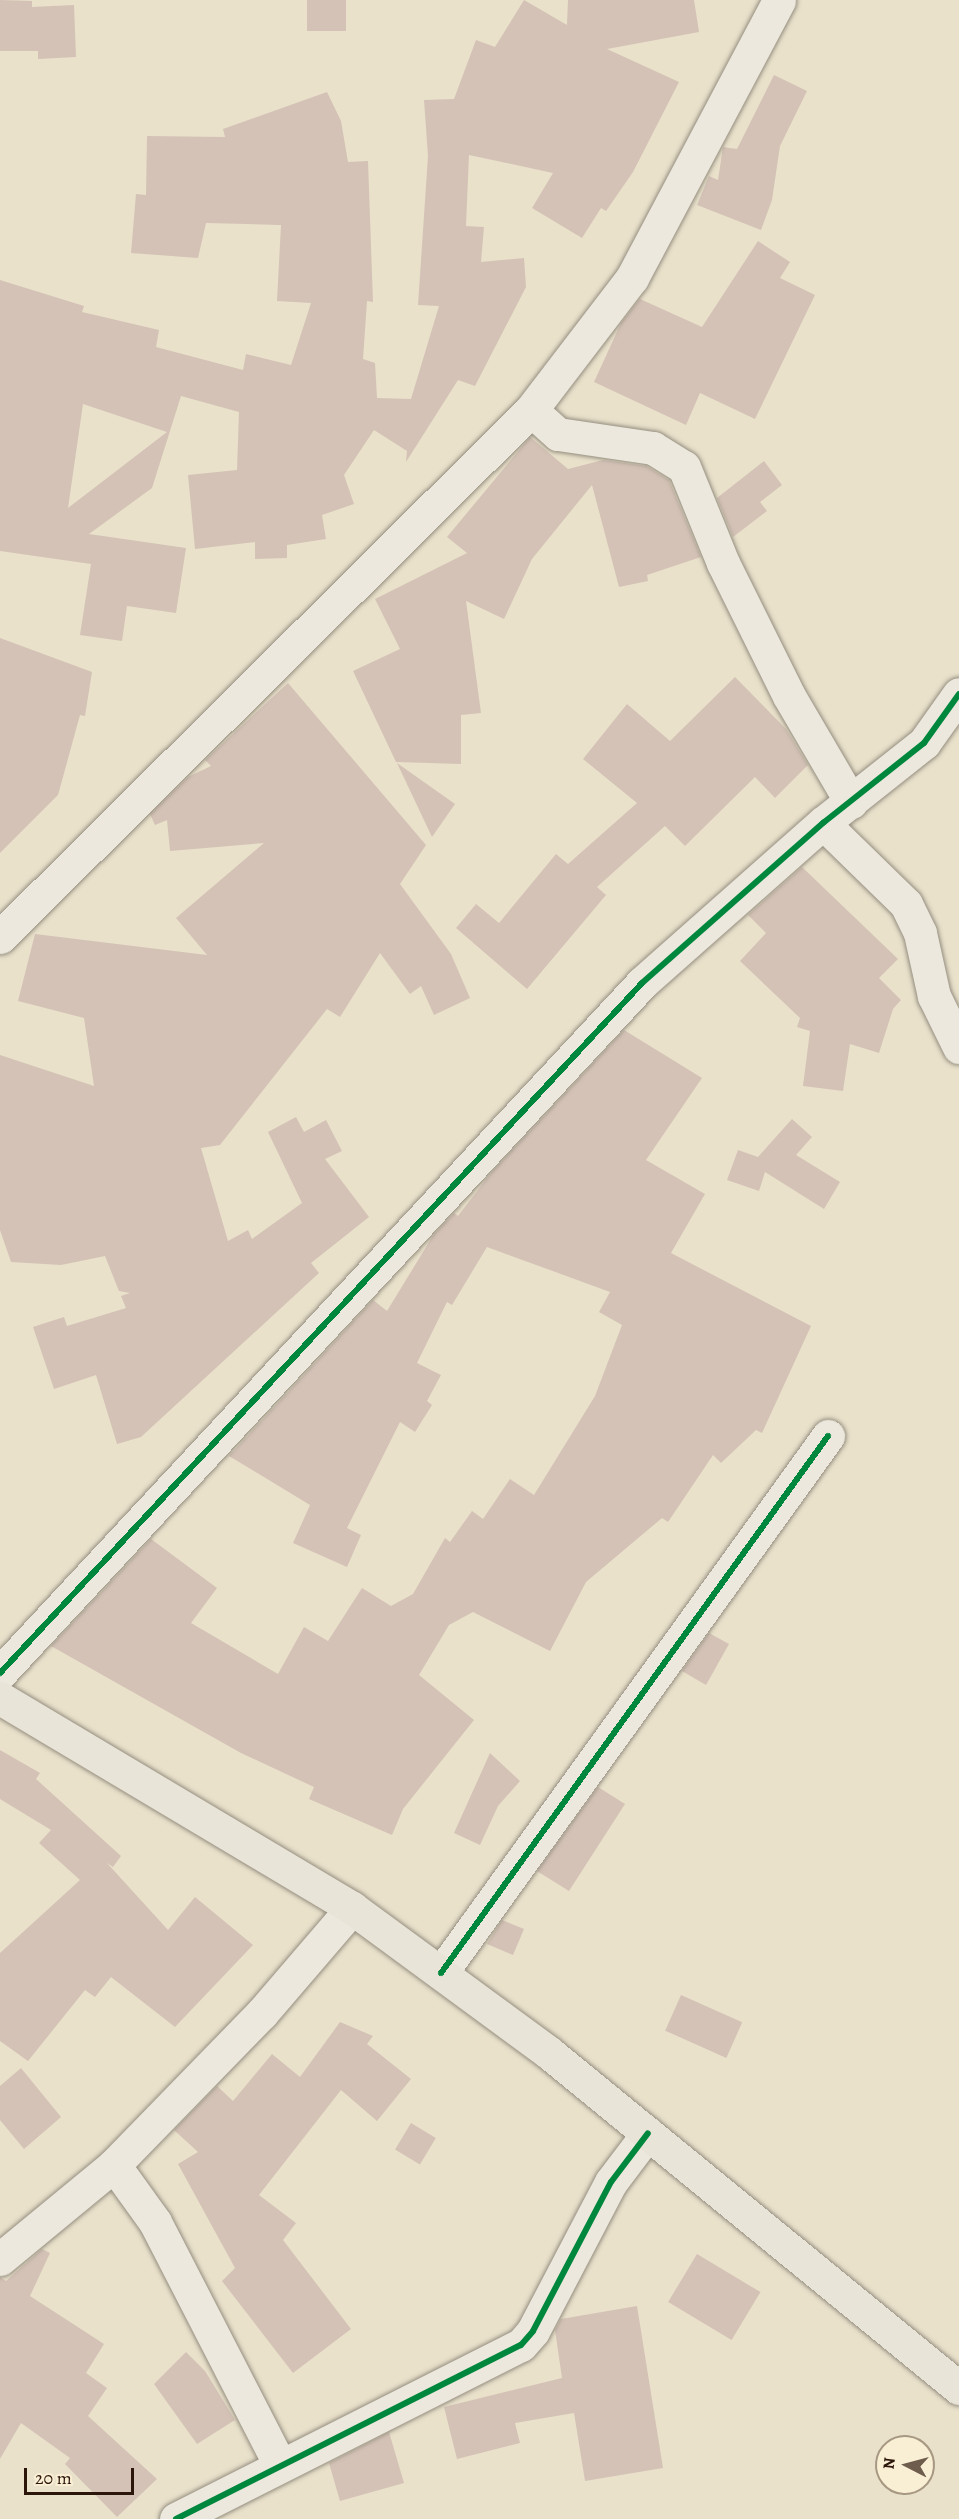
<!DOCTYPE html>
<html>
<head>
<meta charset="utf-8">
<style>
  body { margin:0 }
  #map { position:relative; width:959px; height:2519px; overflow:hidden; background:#e9e1ca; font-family:Alegreya,serif }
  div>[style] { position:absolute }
  .building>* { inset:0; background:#d4c2b6; transform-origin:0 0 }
  .roads { filter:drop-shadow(0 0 2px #958e80) drop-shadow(0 0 2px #958e80) }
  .street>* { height:33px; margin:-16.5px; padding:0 16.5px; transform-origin:16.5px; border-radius:16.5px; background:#ece8dd }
  .secondary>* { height:33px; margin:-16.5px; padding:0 16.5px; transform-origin:16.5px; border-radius:16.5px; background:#ece8dd }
  .primary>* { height:33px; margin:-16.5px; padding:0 16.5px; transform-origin:16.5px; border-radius:16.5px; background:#e9e4d8 }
  .cycleway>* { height:6px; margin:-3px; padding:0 3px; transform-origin:3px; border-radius:3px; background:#00873e }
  span { translate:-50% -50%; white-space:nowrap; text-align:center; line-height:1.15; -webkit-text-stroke:5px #f9efd4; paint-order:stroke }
  .north { position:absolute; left:875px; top:2435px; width:60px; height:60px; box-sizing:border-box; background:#f9efd4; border:2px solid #a79883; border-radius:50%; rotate:276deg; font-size:16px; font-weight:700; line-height:24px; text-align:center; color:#2c150a }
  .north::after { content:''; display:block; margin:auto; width:21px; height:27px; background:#6e5c4d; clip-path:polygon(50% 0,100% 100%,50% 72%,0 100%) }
  .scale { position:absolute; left:24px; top:2468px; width:110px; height:27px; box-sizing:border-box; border:3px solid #2c150a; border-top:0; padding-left:8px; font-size:18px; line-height:21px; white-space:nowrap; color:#2c150a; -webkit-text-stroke:4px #f9efd4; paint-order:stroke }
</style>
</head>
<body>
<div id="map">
  <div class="building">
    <i style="clip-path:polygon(0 0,32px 1px,32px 7px,74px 5px,76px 57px,38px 59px,38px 51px,0 51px)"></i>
    <i style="left:307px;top:0;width:39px;height:31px"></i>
    <i style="clip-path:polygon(evenodd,524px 0,567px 25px,568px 0,694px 0,699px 32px,607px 49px,679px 82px,633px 172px,606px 211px,601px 208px,582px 238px,532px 208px,553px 173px,469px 155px,466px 226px,484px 227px,481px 262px,524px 258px,526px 287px,475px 386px,458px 380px,406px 462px,407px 451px,374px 430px,344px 475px,354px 504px,322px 515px,326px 539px,287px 545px,287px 558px,255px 559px,255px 542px,195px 549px,188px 475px,237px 470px,239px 412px,181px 396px,152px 488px,89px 534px,186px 548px,176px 613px,127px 606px,122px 641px,80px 635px,91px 564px,0 551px,0 280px,84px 306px,82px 312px,159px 330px,156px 347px,243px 370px,246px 354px,291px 365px,311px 303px,277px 301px,281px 225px,206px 223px,198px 258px,131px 253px,136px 194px,146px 195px,147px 136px,225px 137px,223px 129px,327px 92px,341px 121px,348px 162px,368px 161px,373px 302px,367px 301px,363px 359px,375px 363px,377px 398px,411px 399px,439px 306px,418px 305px,428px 156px,424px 100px,454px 99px,476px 40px,495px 47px,524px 0,83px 404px,167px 432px,68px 508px,83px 404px)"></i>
    <i style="clip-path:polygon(774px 75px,807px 91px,780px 146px,772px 200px,761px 230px,697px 205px,709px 176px,718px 180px,723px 147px,737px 149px)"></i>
    <i style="clip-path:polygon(758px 241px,790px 262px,780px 278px,815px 295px,755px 419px,700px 393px,686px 425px,594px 382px,621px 323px,640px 299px,702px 327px)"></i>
    <i style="clip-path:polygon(530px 437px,568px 469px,603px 460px,646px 466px,669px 480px,701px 557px,647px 575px,648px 581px,619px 587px,592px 485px,532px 559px,504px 619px,466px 601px,481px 713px,461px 715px,461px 764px,396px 762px,353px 671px,400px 649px,375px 599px,467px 553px,447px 537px)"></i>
    <i style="clip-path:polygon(764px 461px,782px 485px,760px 502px,767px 511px,733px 537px,717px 498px)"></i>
    <i style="clip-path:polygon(0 638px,92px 672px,85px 716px,80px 715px,58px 795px,0 853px)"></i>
    <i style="clip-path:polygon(735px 677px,786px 729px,808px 765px,775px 798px,755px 777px,685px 846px,665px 826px,597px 887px,606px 895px,527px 989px,456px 928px,476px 904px,499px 923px,556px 854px,568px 864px,637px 803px,583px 759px,627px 704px,670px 741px)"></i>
    <i style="clip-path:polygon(288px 683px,426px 845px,400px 884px,451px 954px,470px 998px,434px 1015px,421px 986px,410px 994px,380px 953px,340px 1017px,327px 1009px,220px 1145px,201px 1148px,228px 1241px,248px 1230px,252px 1239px,302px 1203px,268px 1132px,296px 1117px,304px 1132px,326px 1120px,342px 1151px,325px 1159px,369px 1217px,311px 1263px,319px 1273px,141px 1437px,117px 1444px,96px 1375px,54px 1389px,33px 1327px,64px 1317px,67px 1326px,126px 1308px,121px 1296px,130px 1293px,119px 1291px,105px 1256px,61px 1265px,11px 1262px,0 1230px,0 1055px,94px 1086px,84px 1018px,18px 1001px,35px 934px,207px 955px,176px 918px,264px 843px,170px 851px,167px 820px,155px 825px,150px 814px,188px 777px,211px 766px,205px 760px)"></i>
    <i style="clip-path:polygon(397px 763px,455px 804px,432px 837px)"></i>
    <i style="clip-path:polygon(802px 867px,898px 959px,879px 978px,901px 1000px,893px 1009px,879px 1053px,850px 1044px,843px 1091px,803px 1086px,810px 1031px,797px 1027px,800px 1018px,740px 961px,766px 933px,748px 915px)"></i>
    <i style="clip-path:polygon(624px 1030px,702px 1078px,646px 1160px,705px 1194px,671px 1253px,811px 1326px,762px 1433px,756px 1430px,721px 1463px,713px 1455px,668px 1522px,662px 1518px,586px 1582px,550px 1651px,473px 1612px,449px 1625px,419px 1675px,474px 1720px,403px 1809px,392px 1835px,309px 1799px,314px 1787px,241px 1753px,51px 1646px,151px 1539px,217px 1588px,191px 1623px,278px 1674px,304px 1627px,328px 1641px,362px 1588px,391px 1606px,413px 1594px,445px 1538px,450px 1542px,472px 1511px,483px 1519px,510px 1479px,534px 1495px,595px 1396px,622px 1325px,599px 1312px,610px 1292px,487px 1247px,452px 1305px,447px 1302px,417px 1363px,441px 1375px,427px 1401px,432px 1405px,415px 1432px,400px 1422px,347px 1528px,361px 1535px,347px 1567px,293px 1543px,310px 1505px,229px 1456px,373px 1300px,387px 1311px,434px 1234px,454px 1213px,458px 1216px,491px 1173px)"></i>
    <i style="clip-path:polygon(792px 1119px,812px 1137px,796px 1155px,840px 1182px,824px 1209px,765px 1172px,759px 1191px,727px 1180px,738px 1150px,758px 1157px)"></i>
    <i style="clip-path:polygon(709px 1633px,729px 1644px,706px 1685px,682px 1671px)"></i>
    <i style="clip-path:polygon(0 1750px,40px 1773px,36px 1779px,121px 1856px,113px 1867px,107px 1863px,168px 1930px,195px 1897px,253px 1945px,175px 2027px,111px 1977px,95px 1997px,85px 1990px,28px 2061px,0 2041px,0 1953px,80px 1880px,39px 1843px,51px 1830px,0 1799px)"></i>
    <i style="clip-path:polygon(490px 1753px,520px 1781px,498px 1806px,480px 1845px,454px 1833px)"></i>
    <i style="clip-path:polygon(598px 1787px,625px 1804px,569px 1891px,537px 1871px)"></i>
    <i style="clip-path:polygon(502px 1920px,524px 1929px,513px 1955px,487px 1944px)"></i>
    <i style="left:681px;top:1995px;width:67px;height:39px;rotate:24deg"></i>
    <i style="clip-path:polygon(340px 2022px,373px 2036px,367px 2044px,411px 2079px,377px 2121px,341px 2090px,259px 2195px,296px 2223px,283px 2240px,351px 2329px,293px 2373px,222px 2281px,235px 2268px,178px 2164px,198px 2152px,174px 2130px,217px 2086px,233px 2101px,272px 2054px,300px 2077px)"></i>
    <i style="clip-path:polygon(21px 2068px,61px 2117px,24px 2149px,0 2120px,0 2086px)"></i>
    <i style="left:411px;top:2123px;width:29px;height:31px;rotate:31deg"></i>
    <i style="clip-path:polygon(42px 2249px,50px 2253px,30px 2296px,104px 2344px,86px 2373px,107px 2388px,88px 2416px,157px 2479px,117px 2517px,65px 2464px,70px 2458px,21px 2423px,0 2459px,0 2277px,6px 2281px)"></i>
    <i style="left:697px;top:2254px;width:74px;height:56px;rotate:31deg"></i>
    <i style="clip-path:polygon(637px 2306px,663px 2468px,585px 2481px,574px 2413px,515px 2423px,520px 2443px,457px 2459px,444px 2407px,562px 2378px,555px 2330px,561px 2319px)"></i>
    <i style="clip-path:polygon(186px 2352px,205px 2371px,235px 2420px,197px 2444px,154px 2384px)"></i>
    <i style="clip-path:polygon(389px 2432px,404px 2483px,340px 2501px,329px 2463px)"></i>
  </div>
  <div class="roads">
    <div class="street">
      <i style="left:531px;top:410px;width:36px;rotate:42deg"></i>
      <i style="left:558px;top:434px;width:96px;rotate:8.4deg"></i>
      <i style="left:653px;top:448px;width:36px;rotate:32deg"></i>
      <i style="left:684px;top:467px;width:104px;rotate:67.9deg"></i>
      <i style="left:723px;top:563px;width:148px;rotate:63.6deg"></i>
      <i style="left:789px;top:696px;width:123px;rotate:59.7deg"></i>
      <i style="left:823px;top:823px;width:116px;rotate:44.3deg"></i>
      <i style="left:906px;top:904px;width:32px;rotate:64deg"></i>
      <i style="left:920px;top:933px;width:65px;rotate:77.5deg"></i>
      <i style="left:934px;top:996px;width:57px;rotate:63.9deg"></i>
      <i style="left:0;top:1673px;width:942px;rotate:-47.06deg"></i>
      <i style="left:642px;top:983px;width:242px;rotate:-41.5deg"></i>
      <i style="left:823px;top:823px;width:129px;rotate:-38.4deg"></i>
      <i style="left:924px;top:743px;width:60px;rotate:-54.5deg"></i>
      <i style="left:441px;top:1973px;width:662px;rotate:-54.22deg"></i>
      <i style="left:114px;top:2165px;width:70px;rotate:54.3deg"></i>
      <i style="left:155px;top:2222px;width:271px;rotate:62.8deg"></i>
      <i style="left:0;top:2259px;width:148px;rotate:-39.5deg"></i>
      <i style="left:114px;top:2165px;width:212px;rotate:-45.8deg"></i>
      <i style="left:262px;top:2013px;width:138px;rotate:-49.4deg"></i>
      <i style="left:176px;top:2519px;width:386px;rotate:-26.8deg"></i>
      <i style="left:521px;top:2345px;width:18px;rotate:-49deg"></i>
      <i style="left:533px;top:2331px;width:168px;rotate:-62.4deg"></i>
      <i style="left:611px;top:2182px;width:61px;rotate:-52.9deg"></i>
    </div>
    <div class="secondary">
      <i style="left:0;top:937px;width:748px;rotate:-44.78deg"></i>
      <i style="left:531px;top:410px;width:166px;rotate:-52.6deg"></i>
      <i style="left:632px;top:278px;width:314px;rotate:-62.1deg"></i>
    </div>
    <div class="primary">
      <i style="left:0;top:1698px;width:410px;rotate:30.8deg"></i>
      <i style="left:352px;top:1908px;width:243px;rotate:36.3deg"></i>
      <i style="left:548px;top:2052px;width:531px;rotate:39.27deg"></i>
    </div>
  </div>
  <div class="cycleway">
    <i style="left:0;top:1673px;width:942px;rotate:-47.06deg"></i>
    <i style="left:642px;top:983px;width:242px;rotate:-41.5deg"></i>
    <i style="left:823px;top:823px;width:129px;rotate:-38.4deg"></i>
    <i style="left:924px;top:743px;width:60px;rotate:-54.5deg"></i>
    <i style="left:441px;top:1973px;width:662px;rotate:-54.22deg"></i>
    <i style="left:176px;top:2519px;width:386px;rotate:-26.8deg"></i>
    <i style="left:521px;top:2345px;width:18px;rotate:-49deg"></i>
    <i style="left:533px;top:2331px;width:168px;rotate:-62.4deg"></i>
    <i style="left:611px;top:2182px;width:61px;rotate:-52.9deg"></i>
  </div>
  <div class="north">N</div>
  <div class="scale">20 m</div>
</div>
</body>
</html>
